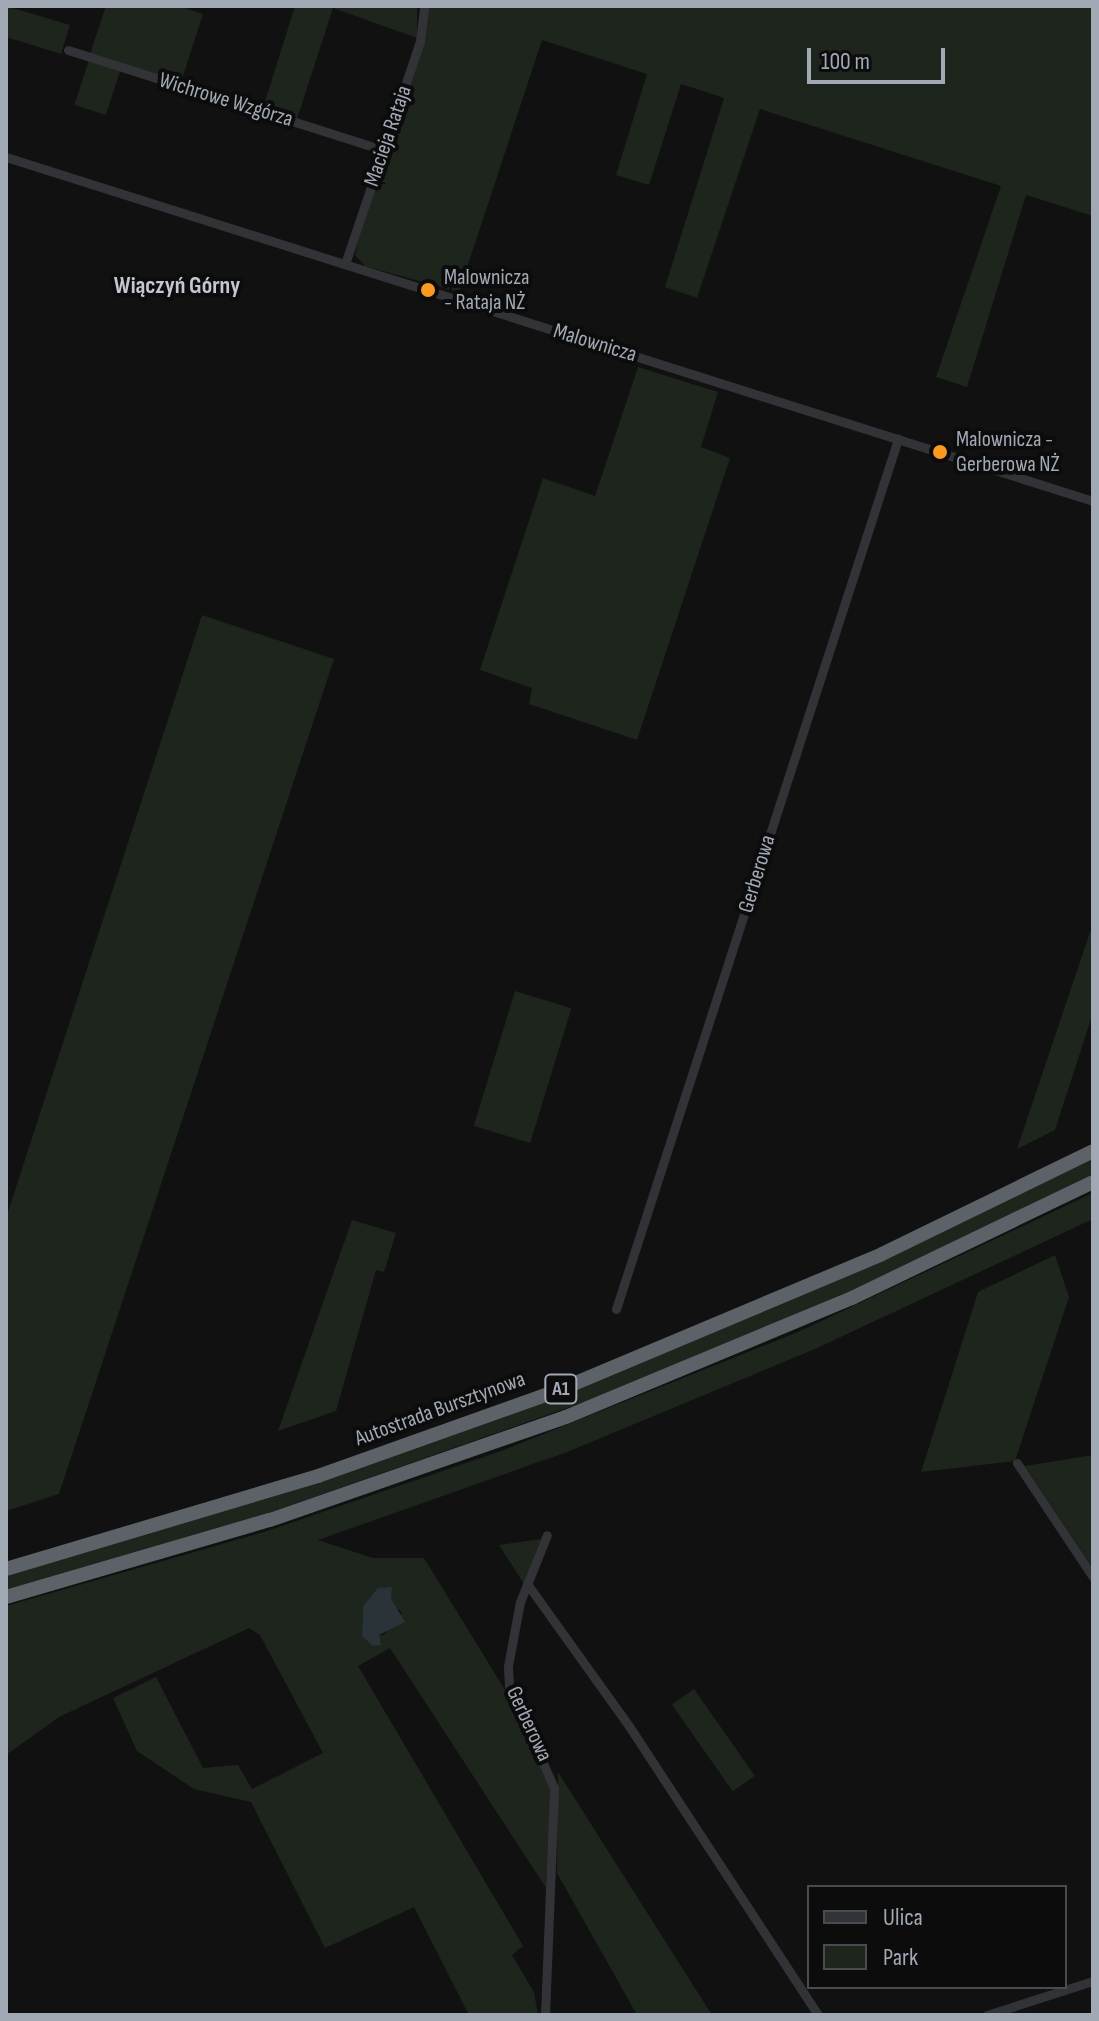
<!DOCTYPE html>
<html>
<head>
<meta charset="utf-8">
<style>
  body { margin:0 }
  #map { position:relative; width:1099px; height:2021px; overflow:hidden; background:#111112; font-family:"Sofia Sans Condensed",sans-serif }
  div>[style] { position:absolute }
  .green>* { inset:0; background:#1d251d; transform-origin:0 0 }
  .water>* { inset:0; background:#293338 }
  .minor>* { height:9px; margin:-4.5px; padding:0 4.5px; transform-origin:4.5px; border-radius:4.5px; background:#313337 }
  .highway>* { height:14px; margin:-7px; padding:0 7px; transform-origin:7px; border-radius:7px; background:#5d6269 }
  .dots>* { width:22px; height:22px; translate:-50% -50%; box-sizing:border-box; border:4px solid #0c0c0d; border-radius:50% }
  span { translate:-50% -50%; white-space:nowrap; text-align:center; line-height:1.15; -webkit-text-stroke:8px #0c0c0d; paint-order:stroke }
  .shield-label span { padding:2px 6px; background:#0c0c0d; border:2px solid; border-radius:6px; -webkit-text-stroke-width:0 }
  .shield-label { font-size:20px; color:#a1a9b4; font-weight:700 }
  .street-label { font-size:22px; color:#a1a9b4 }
  .poi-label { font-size:22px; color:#a1a9b4 }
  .left { translate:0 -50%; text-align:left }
  .neighbourhood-label { font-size:24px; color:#c2c7d0; font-weight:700 }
  .frame { position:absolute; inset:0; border:8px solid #a1a9b4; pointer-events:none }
  .legend { position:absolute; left:807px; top:1885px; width:260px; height:104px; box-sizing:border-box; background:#0c0c0d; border:2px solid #484b50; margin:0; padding:10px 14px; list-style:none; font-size:24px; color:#a1a9b4 }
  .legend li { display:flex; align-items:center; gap:16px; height:40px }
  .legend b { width:40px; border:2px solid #484b50 }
  .scale { position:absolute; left:807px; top:48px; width:138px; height:36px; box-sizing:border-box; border:4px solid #a1a9b4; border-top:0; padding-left:10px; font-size:24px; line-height:28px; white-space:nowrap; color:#a1a9b4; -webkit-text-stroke:6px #0c0c0d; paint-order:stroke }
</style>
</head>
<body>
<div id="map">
  <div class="green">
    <i style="clip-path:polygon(6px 6px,70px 25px,61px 54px,6px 37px)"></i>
    <i style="clip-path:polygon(106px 6px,179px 6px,203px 14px,181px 82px,90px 54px)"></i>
    <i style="clip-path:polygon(295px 6px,417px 6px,417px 38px,333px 8px,297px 119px,263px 108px)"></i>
    <i style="clip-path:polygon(427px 6px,1093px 6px,1093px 216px,1026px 195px,967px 387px,936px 377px,1001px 186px,760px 109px,697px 298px,665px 287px,724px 98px,681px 84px,649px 185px,616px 175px,647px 74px,542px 40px,459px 292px,365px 266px,355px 255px,359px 238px,420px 55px)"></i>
    <i style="left:89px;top:60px;width:33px;height:47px;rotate:18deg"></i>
    <i style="clip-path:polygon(638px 367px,718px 392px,701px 447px,730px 458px,637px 740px,529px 704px,532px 688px,480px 670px,543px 478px,595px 496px)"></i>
    <i style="clip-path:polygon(202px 615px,334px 659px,59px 1494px,6px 1511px,6px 1218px)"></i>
    <i style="clip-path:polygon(1093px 923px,1093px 1013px,1055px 1130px,1017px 1149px)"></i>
    <i style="left:515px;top:991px;width:59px;height:141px;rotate:17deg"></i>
    <i style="clip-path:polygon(1093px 1158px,1093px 1175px,897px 1271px,618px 1390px,246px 1521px,6px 1591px,6px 1574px,332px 1477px,612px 1375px,889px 1257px)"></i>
    <i style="clip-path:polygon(evenodd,1093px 1193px,1093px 1219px,815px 1349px,567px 1452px,318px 1540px,373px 1558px,424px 1558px,508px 1695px,551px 1788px,546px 1888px,390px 1648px,358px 1666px,523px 1946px,512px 1955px,534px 1992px,538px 2015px,469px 2015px,414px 1907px,325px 1948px,251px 1802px,194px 1789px,137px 1751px,113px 1698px,156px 1677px,203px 1768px,238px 1765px,252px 1789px,323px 1753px,260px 1635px,249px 1628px,59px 1717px,6px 1755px,6px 1606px,264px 1532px,501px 1451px,798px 1332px,1093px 1193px,374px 1594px,402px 1612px,384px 1635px,362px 1636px,363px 1606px,374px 1594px)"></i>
    <i style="clip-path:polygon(352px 1220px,396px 1233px,384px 1272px,376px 1270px,336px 1411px,278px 1431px)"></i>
    <i style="clip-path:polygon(1055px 1255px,1069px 1297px,1015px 1461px,921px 1472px,978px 1292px)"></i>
    <i style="clip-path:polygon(1093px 1455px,1093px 1568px,1025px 1466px)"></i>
    <i style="clip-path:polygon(541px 1539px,524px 1584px,499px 1545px)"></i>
    <i style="left:694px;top:1689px;width:106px;height:27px;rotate:55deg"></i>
    <i style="clip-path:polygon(558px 1772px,712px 2015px,637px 2015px,557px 1873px)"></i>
  </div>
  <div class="water">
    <i style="clip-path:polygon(392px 1587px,391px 1599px,405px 1622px,379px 1635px,381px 1645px,373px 1646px,362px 1636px,363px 1606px,378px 1588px)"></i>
  </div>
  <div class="minor">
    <i style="left:68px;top:50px;width:330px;rotate:17.6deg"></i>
    <i style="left:6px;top:157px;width:1140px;rotate:17.56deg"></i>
    <i style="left:345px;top:264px;width:235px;rotate:-71.4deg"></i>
    <i style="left:420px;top:41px;width:35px;rotate:-83deg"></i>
    <i style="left:616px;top:1309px;width:915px;rotate:-72.04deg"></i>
    <i style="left:1017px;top:1463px;width:137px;rotate:56.3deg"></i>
    <i style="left:528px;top:1585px;width:173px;rotate:54.4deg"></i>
    <i style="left:629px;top:1726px;width:345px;rotate:56.8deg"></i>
    <i style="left:545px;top:2015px;width:227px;rotate:-87.7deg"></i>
    <i style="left:554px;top:1788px;width:111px;rotate:-113.8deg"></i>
    <i style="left:509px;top:1686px;width:20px;rotate:-93deg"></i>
    <i style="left:508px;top:1666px;width:65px;rotate:-79.4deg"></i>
    <i style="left:520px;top:1602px;width:72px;rotate:-68.1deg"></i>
    <i style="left:987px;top:2015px;width:111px;rotate:-17.8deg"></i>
  </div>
  <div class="highway">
    <i style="left:6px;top:1569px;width:326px;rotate:-16.6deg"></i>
    <i style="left:318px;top:1476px;width:256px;rotate:-19.6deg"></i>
    <i style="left:559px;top:1390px;width:350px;rotate:-22.8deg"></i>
    <i style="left:882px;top:1254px;width:235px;rotate:-26deg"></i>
    <i style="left:6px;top:1597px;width:275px;rotate:-16.3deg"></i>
    <i style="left:270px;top:1520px;width:313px;rotate:-19.2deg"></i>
    <i style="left:566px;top:1417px;width:310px;rotate:-22.6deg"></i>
    <i style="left:852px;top:1298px;width:267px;rotate:-25.7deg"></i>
  </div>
  <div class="dots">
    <i style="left:428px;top:290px;background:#fb9920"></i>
    <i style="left:940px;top:452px;background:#fb9920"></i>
  </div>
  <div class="shield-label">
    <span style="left:561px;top:1389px">A1</span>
  </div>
  <div class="street-label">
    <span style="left:226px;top:100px;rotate:17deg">Wichrowe Wzgórza</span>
    <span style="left:388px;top:136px;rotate:-71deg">Macieja Rataja</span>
    <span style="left:595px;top:343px;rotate:17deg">Malownicza</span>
    <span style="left:757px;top:874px;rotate:-73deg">Gerberowa</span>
    <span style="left:440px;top:1409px;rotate:-20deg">Autostrada Bursztynowa</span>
    <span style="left:529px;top:1724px;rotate:65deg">Gerberowa</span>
  </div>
  <div class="poi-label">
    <span class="left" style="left:444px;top:290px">Malownicza<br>- Rataja NŻ</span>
    <span class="left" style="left:956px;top:452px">Malownicza -<br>Gerberowa NŻ</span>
  </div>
  <div class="neighbourhood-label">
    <span style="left:177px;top:286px">Wiączyń Górny</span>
  </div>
  <div class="frame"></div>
  <ul class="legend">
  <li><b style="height:10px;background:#313337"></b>Ulica</li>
  <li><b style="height:22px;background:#1d251d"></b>Park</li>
  </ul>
  <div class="scale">100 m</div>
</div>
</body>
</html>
